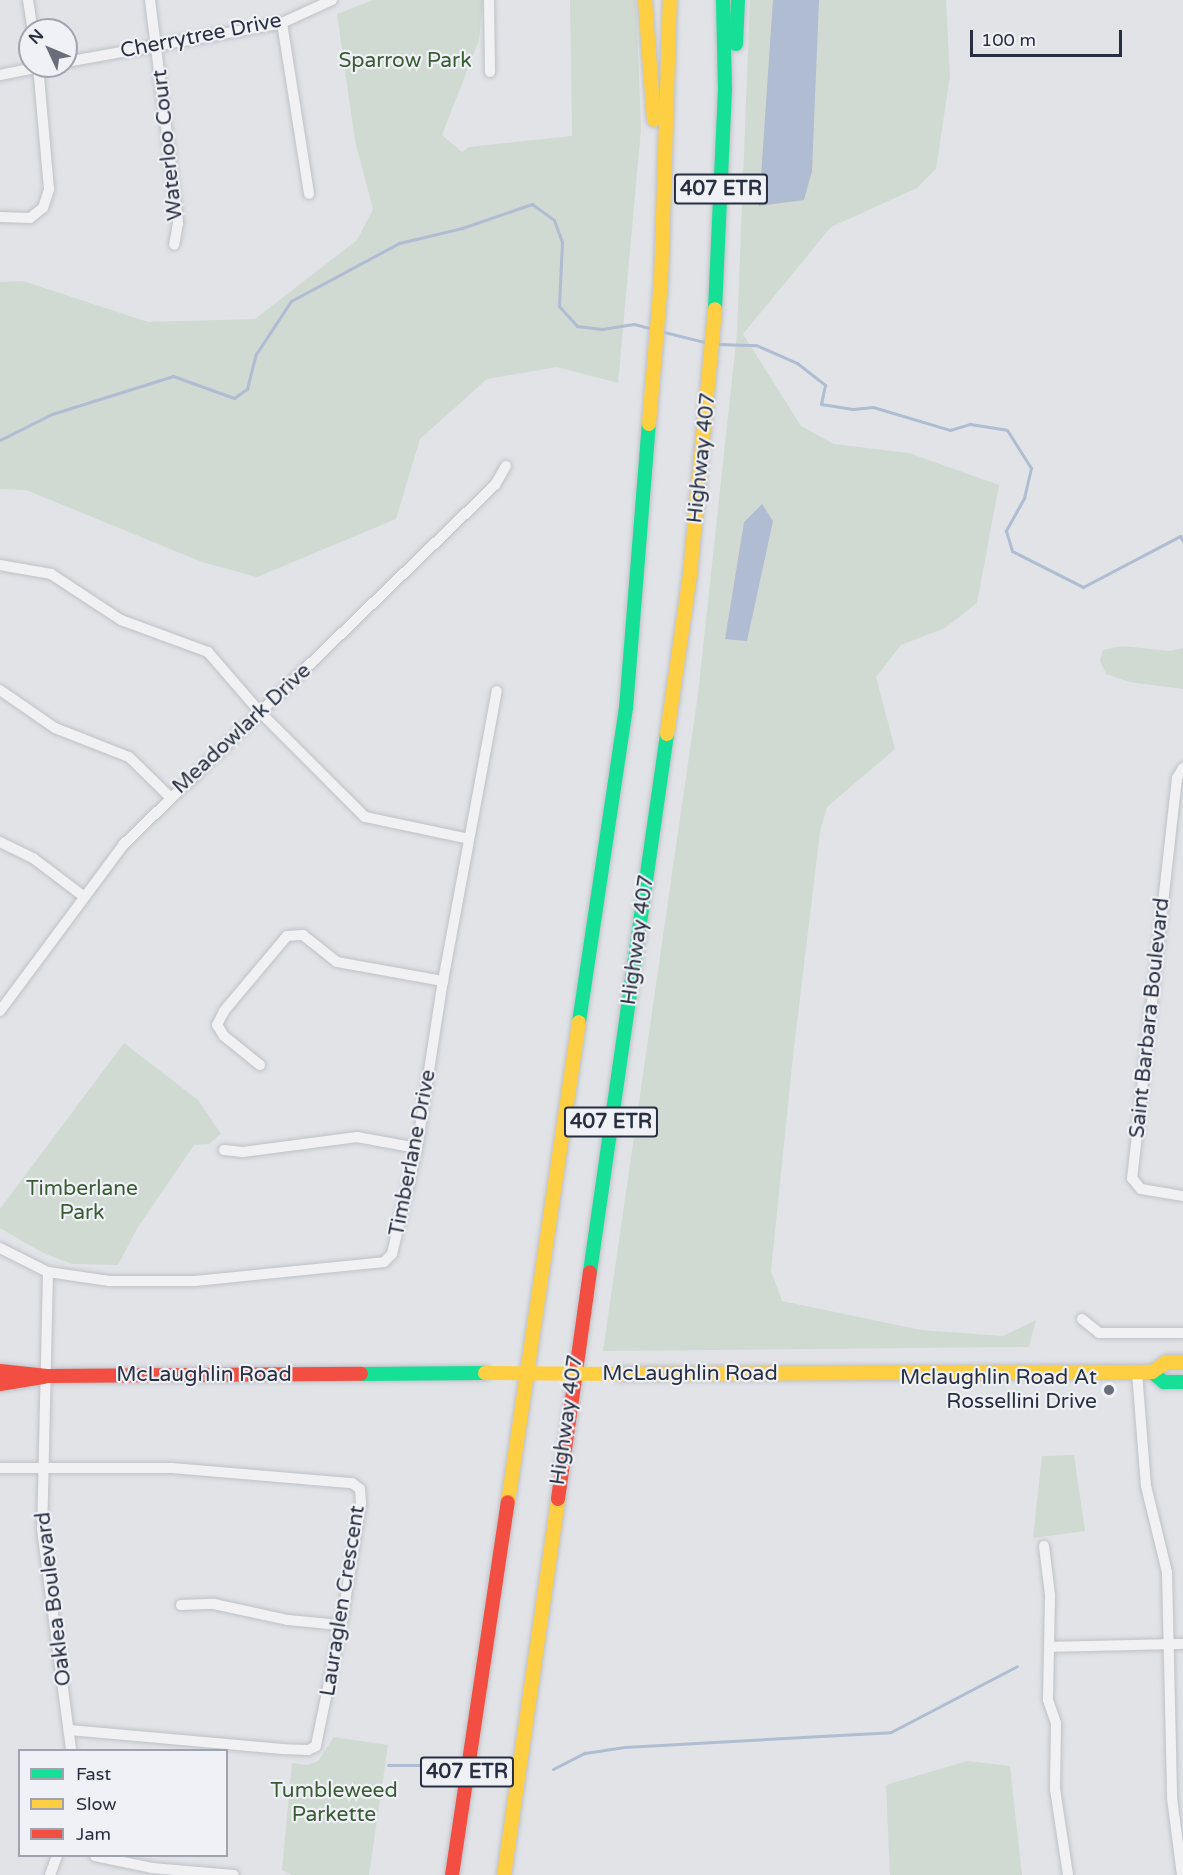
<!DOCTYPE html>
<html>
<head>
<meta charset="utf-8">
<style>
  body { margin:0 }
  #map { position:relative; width:1183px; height:1875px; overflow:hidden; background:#e1e3e7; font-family:"Varela Round",sans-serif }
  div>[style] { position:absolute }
  .green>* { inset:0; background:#d0dad2 }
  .water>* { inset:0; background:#afbcd2 }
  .stream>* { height:3px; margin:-1.5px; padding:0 1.5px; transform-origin:1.5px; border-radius:1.5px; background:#afbcd2 }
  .roads { filter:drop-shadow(0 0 2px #bfc1c5) drop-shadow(0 0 2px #bfc1c5) }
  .street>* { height:10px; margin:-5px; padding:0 5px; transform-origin:5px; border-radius:5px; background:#f1f1f3 }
  .fast>* { height:14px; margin:-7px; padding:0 7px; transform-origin:7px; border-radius:7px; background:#16e098 }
  .slow>* { height:14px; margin:-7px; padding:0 7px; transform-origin:7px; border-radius:7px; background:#ffcf43 }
  .jam>* { height:14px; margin:-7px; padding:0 7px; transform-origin:7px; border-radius:7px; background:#f24e42 }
  .slow-bridge>* { height:14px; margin:-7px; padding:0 7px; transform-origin:7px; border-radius:7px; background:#ffcf43 }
  .dots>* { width:16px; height:16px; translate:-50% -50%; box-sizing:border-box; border:3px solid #eff1f6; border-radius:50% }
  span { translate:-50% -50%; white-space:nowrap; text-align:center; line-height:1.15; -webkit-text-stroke:4.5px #eff1f6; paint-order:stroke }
  .shield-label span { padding:2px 4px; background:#eff1f6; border:2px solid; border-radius:4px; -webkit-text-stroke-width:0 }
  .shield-label { font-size:20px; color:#282f40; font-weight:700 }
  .street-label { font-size:21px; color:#282f40 }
  .park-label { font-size:21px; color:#395c35 }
  .poi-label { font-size:21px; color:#282f40 }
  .right { translate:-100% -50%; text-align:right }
  .legend { position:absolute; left:18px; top:1749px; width:210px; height:108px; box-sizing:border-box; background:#eff1f6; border:2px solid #9fa3ad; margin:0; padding:8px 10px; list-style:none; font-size:18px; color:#282f40 }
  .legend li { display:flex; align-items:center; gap:12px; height:30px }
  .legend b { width:30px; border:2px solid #9fa3ad }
  .north { position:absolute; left:18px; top:18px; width:60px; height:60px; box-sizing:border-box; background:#eff1f6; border:2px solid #9fa3ad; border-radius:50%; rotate:314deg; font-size:16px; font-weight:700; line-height:24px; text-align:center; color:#282f40 }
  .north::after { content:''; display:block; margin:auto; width:21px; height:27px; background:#696e7a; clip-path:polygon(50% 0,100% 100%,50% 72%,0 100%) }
  .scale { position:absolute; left:970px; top:30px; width:152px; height:27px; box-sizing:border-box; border:3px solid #282f40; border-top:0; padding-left:8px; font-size:18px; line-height:21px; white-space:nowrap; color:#282f40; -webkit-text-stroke:4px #eff1f6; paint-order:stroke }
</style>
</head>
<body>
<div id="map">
  <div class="green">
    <i style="clip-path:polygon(373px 0,483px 0,479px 40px,442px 135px,462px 152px,469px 147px,572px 136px,570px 0,636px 0,641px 129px,618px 383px,557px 367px,487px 379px,420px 439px,396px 519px,257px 577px,202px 562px,26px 490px,0 489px,0 282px,23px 281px,148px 322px,255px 319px,357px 240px,373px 209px,355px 141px,337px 14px)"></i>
    <i style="clip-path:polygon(750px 0,946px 0,950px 76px,936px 169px,917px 188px,831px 227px,743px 334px,801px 426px,834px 444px,909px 453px,999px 485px,977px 603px,945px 628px,901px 645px,876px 677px,895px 749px,827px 807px,820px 832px,793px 1056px,771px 1271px,782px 1301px,921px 1330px,1003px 1336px,1036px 1320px,1029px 1347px,603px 1351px,698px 694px,737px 333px)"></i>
    <i style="clip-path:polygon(1122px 646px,1170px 651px,1183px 648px,1183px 689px,1129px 682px,1106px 674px,1100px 661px,1103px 650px)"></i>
    <i style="clip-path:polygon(124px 1043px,198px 1100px,221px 1134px,209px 1144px,194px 1145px,138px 1227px,118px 1265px,72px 1264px,43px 1253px,0 1228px,0 1209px)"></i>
    <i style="clip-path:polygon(1074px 1455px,1085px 1531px,1033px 1538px,1042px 1456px)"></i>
    <i style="clip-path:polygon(334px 1737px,388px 1745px,369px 1875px,292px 1875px,282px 1870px,292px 1763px,307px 1765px,318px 1761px)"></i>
    <i style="clip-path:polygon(967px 1761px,1010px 1766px,1022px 1875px,890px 1875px,886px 1785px)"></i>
  </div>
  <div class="water">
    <i style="clip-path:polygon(773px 0,819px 0,812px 171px,804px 200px,759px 206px)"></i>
    <i style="clip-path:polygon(762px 504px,773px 521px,747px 641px,725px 639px,744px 522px)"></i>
  </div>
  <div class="stream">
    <i style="left:664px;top:332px;width:41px;rotate:14deg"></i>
    <i style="left:719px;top:344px;width:37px;rotate:2deg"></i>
    <i style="left:756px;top:345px;width:45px;rotate:23.7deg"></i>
    <i style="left:797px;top:363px;width:36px;rotate:38deg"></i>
    <i style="left:825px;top:385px;width:19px;rotate:102deg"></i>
    <i style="left:821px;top:404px;width:32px;rotate:9deg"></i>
    <i style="left:853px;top:409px;width:20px;rotate:-6deg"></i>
    <i style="left:873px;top:407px;width:80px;rotate:16.6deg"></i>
    <i style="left:950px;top:430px;width:21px;rotate:-17deg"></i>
    <i style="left:970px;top:424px;width:37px;rotate:9deg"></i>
    <i style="left:1007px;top:430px;width:45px;rotate:57.7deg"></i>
    <i style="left:1031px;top:468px;width:31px;rotate:103deg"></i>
    <i style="left:1024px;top:498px;width:38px;rotate:119deg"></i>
    <i style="left:1006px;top:531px;width:21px;rotate:73deg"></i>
    <i style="left:1012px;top:551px;width:80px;rotate:26.9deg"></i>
    <i style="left:1083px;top:587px;width:110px;rotate:-27.7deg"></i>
    <i style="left:1180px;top:536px;width:6px;rotate:59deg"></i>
    <i style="left:0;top:440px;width:58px;rotate:-26.6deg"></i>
    <i style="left:52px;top:414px;width:127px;rotate:-17.4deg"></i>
    <i style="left:173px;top:376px;width:65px;rotate:19.8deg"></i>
    <i style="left:234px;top:398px;width:16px;rotate:-35deg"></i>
    <i style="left:247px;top:389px;width:36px;rotate:-76deg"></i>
    <i style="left:256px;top:354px;width:64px;rotate:-56.6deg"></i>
    <i style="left:291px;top:301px;width:123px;rotate:-28.2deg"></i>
    <i style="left:399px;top:243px;width:65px;rotate:-13.4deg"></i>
    <i style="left:462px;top:228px;width:74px;rotate:-18.9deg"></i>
    <i style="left:532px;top:204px;width:27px;rotate:36deg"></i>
    <i style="left:554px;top:220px;width:23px;rotate:70deg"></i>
    <i style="left:562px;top:242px;width:64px;rotate:92.7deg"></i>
    <i style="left:559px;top:306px;width:27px;rotate:48deg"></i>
    <i style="left:577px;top:326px;width:25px;rotate:7deg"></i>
    <i style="left:602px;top:329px;width:32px;rotate:-9deg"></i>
    <i style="left:634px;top:324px;width:16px;rotate:15deg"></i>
    <i style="left:388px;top:1765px;width:40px"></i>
    <i style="left:553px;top:1769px;width:36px;rotate:-27deg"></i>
    <i style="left:585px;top:1753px;width:40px;rotate:-8.5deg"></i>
    <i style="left:625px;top:1747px;width:266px;rotate:-3.2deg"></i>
    <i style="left:891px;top:1732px;width:142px;rotate:-27.6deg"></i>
  </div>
  <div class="roads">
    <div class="street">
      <i style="left:28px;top:0;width:30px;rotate:81deg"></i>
      <i style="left:150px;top:0;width:225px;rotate:82.8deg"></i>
      <i style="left:178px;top:223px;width:22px;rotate:100deg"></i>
      <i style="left:489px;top:0;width:72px;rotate:89.2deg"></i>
      <i style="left:282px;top:23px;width:173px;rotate:81deg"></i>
      <i style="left:66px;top:62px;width:219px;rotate:-10.2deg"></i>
      <i style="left:282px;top:23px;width:55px;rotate:-24.7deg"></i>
      <i style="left:0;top:75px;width:46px;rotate:-11.3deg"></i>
      <i style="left:0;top:217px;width:30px;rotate:2deg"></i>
      <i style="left:30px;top:218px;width:16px;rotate:-38deg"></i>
      <i style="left:43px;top:208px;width:20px;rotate:-72deg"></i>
      <i style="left:49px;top:189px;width:123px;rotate:-95.1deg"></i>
      <i style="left:0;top:565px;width:52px;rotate:10deg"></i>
      <i style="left:51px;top:574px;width:84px;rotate:33.3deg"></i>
      <i style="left:121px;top:620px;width:93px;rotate:20.2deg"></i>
      <i style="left:208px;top:652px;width:78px;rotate:49.2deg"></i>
      <i style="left:259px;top:711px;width:150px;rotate:45deg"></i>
      <i style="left:365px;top:817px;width:106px;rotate:11.9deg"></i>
      <i style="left:0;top:690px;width:67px;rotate:34.6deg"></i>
      <i style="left:55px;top:728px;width:79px;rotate:21.4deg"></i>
      <i style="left:129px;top:757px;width:57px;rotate:44.3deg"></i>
      <i style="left:1183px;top:768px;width:12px;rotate:121deg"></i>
      <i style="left:1177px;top:778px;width:403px;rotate:96.4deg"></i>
      <i style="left:1132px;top:1178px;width:14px;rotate:51deg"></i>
      <i style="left:1141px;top:1189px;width:43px;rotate:9.5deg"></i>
      <i style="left:0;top:842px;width:37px;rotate:26deg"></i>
      <i style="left:33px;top:858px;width:63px;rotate:37.2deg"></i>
      <i style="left:0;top:1011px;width:208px;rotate:-53.4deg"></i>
      <i style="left:124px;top:844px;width:516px;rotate:-44.06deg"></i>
      <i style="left:495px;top:485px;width:22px;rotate:-60deg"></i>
      <i style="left:260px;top:1065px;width:46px;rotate:-141.1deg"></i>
      <i style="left:224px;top:1036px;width:13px;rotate:-122deg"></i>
      <i style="left:217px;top:1025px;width:16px;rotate:-63deg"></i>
      <i style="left:224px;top:1011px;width:98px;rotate:-50deg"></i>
      <i style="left:287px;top:936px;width:16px;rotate:-4deg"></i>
      <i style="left:303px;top:935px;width:43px;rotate:38.5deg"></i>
      <i style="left:337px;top:962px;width:108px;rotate:10.2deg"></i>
      <i style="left:224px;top:1150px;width:19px;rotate:6deg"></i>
      <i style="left:243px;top:1152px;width:115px;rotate:-7.5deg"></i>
      <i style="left:357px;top:1137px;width:61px;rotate:10.4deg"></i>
      <i style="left:0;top:1248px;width:54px;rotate:26.6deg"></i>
      <i style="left:48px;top:1272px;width:62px;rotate:8.4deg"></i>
      <i style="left:109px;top:1281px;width:86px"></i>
      <i style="left:195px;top:1281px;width:190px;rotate:-5.7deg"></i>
      <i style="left:384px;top:1262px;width:11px;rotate:-45deg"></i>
      <i style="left:392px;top:1254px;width:109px;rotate:-76.7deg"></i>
      <i style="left:417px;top:1148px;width:169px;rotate:-81.2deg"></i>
      <i style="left:443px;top:981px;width:295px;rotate:-79.5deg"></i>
      <i style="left:48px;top:1272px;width:257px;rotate:91.3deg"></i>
      <i style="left:42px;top:1529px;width:223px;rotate:82.5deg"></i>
      <i style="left:1082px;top:1319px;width:22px;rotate:39deg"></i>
      <i style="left:1099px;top:1333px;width:84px"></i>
      <i style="left:1137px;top:1372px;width:114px;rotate:85.5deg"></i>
      <i style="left:1146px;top:1486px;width:89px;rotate:76.3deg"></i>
      <i style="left:1167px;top:1572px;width:226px;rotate:88.7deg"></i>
      <i style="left:1172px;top:1798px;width:78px;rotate:82.6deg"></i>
      <i style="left:0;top:1468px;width:172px"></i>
      <i style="left:172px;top:1468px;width:181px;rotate:4.8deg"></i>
      <i style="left:352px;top:1483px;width:10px;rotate:37deg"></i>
      <i style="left:360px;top:1489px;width:14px;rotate:86deg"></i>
      <i style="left:361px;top:1503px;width:119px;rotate:99.2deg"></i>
      <i style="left:342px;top:1620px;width:129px;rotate:101.7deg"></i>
      <i style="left:316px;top:1746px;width:9px;rotate:153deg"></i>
      <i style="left:308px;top:1750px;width:25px;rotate:-178deg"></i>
      <i style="left:283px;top:1749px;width:215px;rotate:-174.9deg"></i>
      <i style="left:1044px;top:1546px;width:49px;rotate:83deg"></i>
      <i style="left:1050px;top:1595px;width:105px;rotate:91.1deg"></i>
      <i style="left:1048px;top:1700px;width:24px;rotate:71deg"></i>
      <i style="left:1056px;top:1723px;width:66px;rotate:90.9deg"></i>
      <i style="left:1055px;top:1789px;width:87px;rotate:81.4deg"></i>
      <i style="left:181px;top:1605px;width:33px;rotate:-2deg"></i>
      <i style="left:214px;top:1604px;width:76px;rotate:12.2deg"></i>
      <i style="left:288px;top:1620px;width:52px;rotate:5.5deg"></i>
      <i style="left:1050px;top:1647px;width:133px;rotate:-1.3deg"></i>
      <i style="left:95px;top:1856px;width:58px;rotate:11.9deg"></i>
      <i style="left:152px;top:1868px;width:82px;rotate:4.9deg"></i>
      <i style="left:50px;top:1875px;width:20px;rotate:-70deg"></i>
    </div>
    <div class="fast">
      <i style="left:736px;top:44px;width:44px;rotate:-87.4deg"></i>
      <i style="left:715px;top:309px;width:219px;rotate:-87.4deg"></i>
      <i style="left:725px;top:90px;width:90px;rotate:-91.3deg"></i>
      <i style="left:579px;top:1022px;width:317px;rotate:-81.5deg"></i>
      <i style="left:626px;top:708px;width:285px;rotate:-85.4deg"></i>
      <i style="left:590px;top:1272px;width:543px;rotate:-81.85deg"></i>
      <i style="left:1152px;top:1372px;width:16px;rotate:40deg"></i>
      <i style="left:1164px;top:1382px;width:19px"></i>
      <i style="left:361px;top:1374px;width:124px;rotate:-0.5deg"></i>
    </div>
    <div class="slow">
      <i style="left:645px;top:0;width:120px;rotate:85.7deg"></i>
      <i style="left:649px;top:424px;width:144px;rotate:-85.2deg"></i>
      <i style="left:661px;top:281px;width:281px;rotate:-88.2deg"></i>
      <i style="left:667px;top:734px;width:162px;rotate:-81.8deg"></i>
      <i style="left:690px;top:574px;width:266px;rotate:-84.6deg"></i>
      <i style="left:619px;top:1374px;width:533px;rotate:-0.21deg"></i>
      <i style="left:1152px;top:1372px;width:18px;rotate:-34deg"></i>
      <i style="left:1167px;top:1362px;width:16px"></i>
      <i style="left:508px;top:1502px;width:485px;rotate:-81.6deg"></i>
      <i style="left:504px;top:1875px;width:380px;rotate:-81.8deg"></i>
    </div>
    <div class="jam">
      <i style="left:0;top:1371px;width:47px;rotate:6.1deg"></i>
      <i style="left:47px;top:1376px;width:314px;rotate:-0.4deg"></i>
      <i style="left:0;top:1384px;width:45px;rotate:-9deg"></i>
      <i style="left:558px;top:1499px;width:229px;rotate:-82deg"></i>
      <i style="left:452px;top:1875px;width:377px;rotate:-81.5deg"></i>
    </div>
  </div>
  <div class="slow-bridge">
    <i style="left:485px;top:1373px;width:134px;rotate:0.4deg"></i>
  </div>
  <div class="dots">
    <i style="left:1109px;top:1390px;background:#696e7a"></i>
  </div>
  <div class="shield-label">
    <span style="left:721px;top:189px">407 ETR</span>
    <span style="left:611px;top:1122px">407 ETR</span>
    <span style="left:467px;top:1772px">407 ETR</span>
  </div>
  <div class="street-label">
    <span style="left:201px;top:36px;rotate:-11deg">Cherrytree Drive</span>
    <span style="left:168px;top:145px;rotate:-96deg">Waterloo Court</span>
    <span style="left:702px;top:458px;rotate:-84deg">Highway 407</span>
    <span style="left:242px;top:729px;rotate:-43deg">Meadowlark Drive</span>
    <span style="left:638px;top:940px;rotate:-82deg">Highway 407</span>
    <span style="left:1150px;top:1018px;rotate:-84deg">Saint Barbara Boulevard</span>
    <span style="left:413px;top:1153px;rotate:-79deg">Timberlane Drive</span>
    <span style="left:690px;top:1374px">McLaughlin Road</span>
    <span style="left:204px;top:1375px">McLaughlin Road</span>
    <span style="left:567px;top:1420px;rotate:-82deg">Highway 407</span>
    <span style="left:54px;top:1599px;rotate:-97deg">Oaklea Boulevard</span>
    <span style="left:343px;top:1601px;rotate:-81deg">Lauraglen Crescent</span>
  </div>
  <div class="park-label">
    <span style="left:405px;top:61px">Sparrow Park</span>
    <span style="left:82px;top:1201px">Timberlane<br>Park</span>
    <span style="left:334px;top:1803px">Tumbleweed<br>Parkette</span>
  </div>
  <div class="poi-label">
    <span class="right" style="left:1097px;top:1390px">Mclaughlin Road At<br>Rossellini Drive</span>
  </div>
  <ul class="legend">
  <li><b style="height:8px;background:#16e098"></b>Fast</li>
  <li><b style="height:8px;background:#ffcf43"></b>Slow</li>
  <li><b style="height:8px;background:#f24e42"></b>Jam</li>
  </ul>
  <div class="north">N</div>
  <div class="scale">100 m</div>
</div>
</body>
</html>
